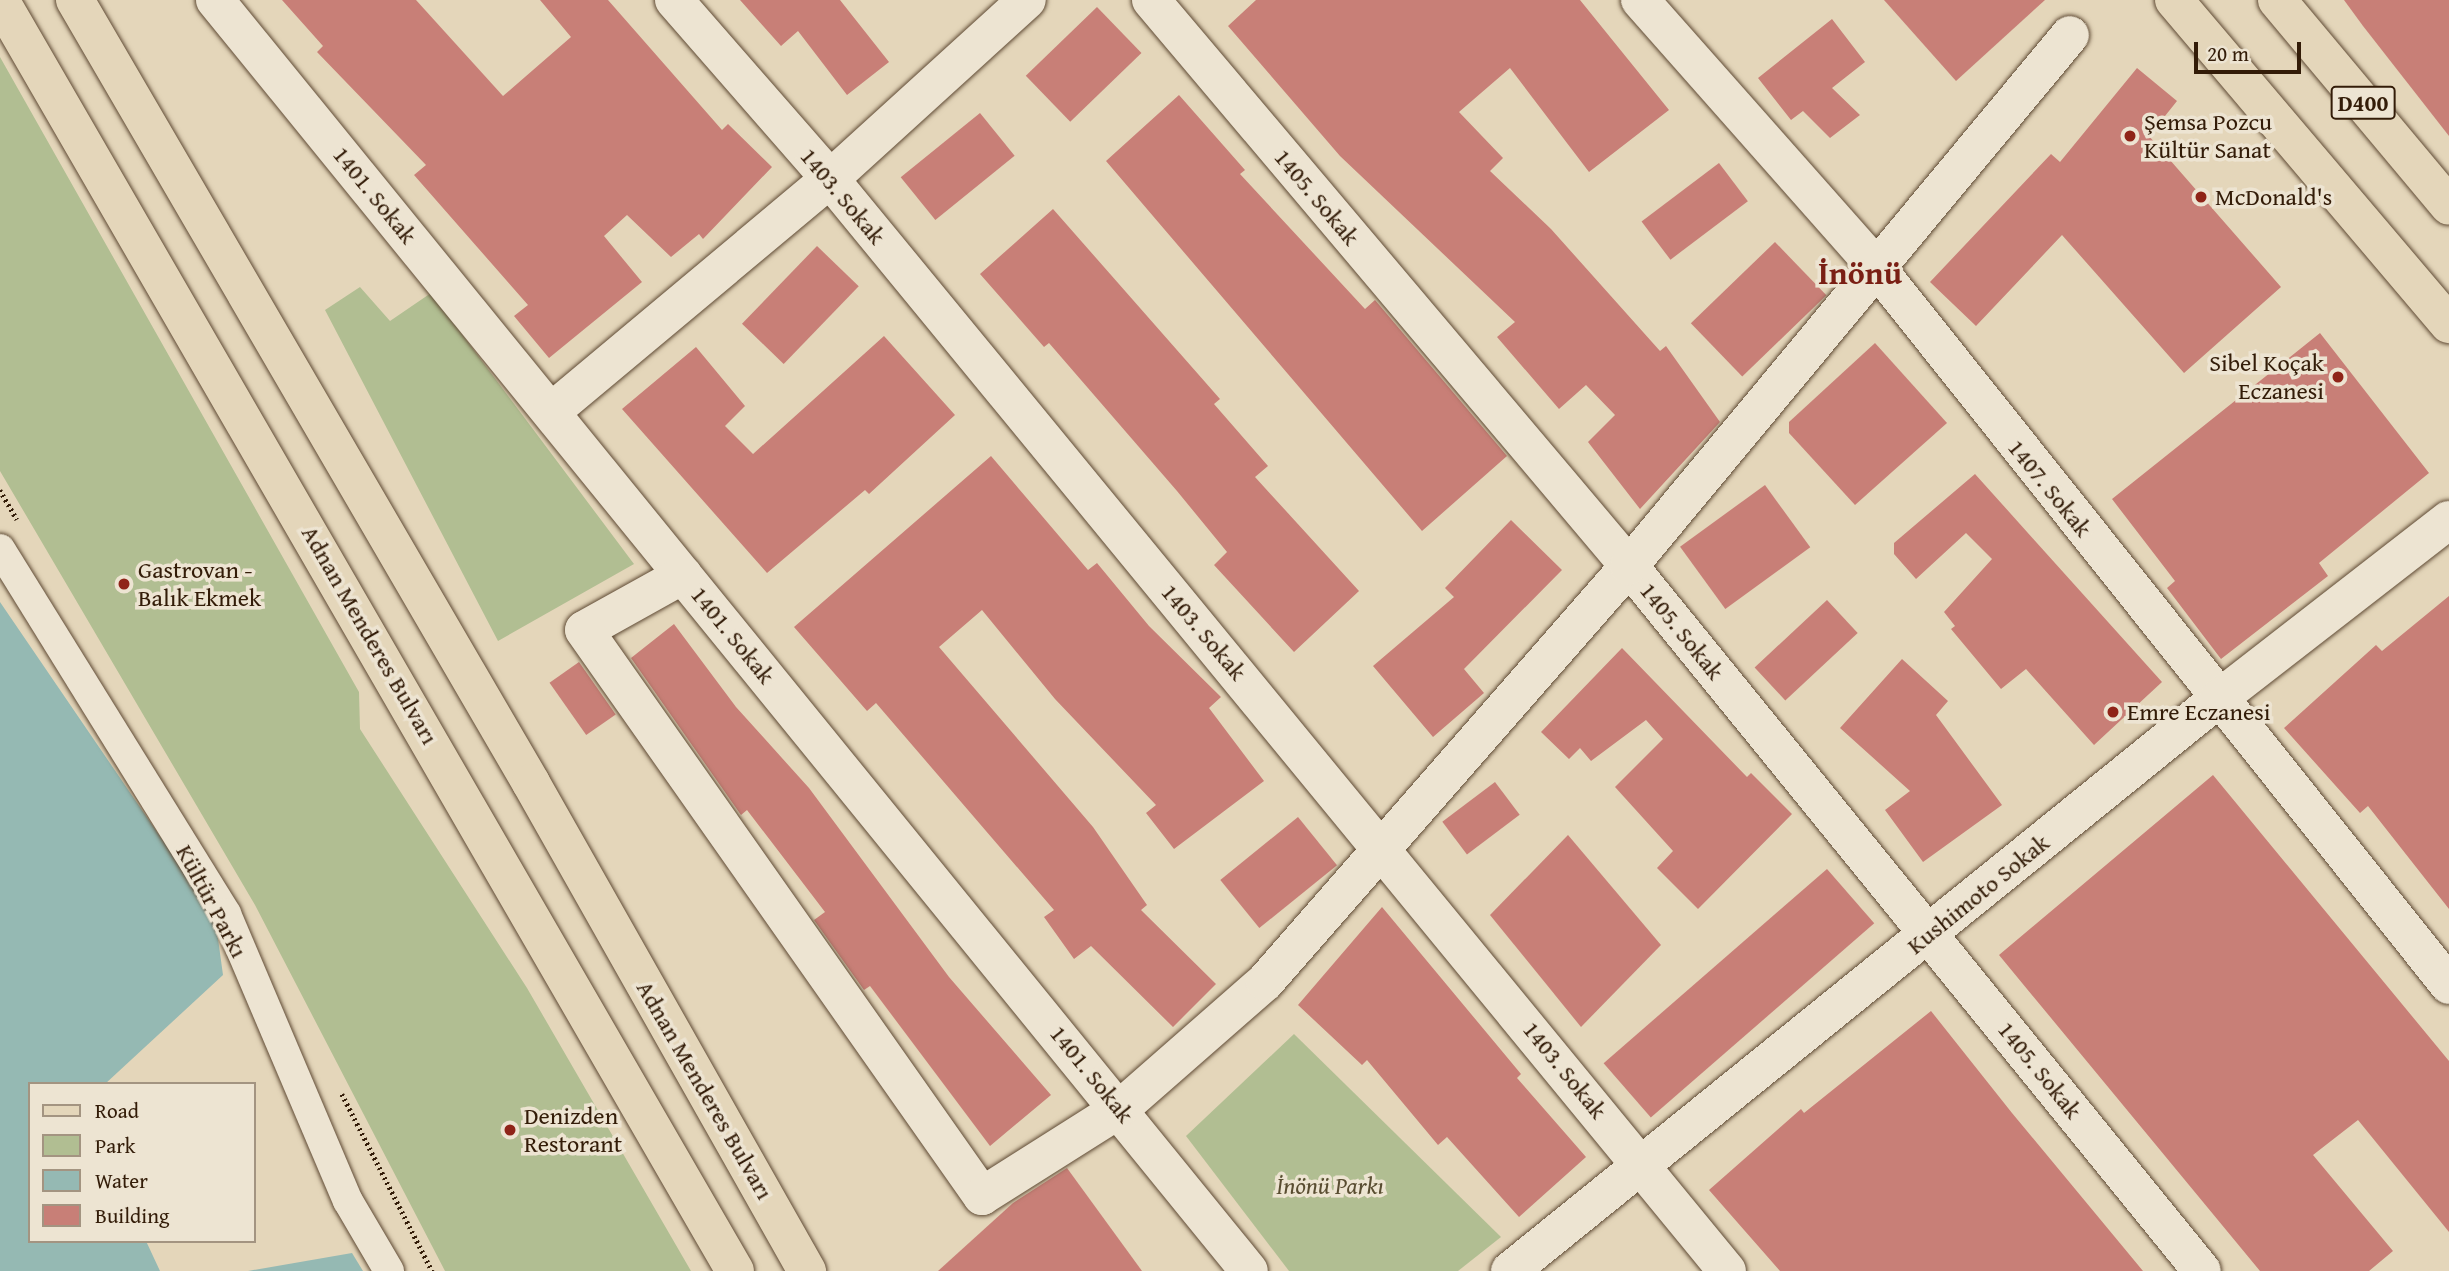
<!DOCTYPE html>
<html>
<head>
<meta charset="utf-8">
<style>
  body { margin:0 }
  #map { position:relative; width:2449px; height:1271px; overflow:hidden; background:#e4d6ba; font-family:"Gentium Book Plus",serif }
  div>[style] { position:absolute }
  .green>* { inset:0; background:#b1be92 }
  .water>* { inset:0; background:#95b9b3 }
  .building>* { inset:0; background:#c87f77; transform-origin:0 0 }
  .path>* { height:4.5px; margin-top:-2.25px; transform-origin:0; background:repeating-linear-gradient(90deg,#331c08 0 2px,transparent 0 5.5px) }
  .roads { filter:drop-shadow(0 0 2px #5f4a34) drop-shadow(0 0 2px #5f4a34) }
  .pedestrian>* { height:30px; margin:-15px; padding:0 15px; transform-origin:15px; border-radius:15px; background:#ede4d2 }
  .minor>* { height:38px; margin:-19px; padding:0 19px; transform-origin:19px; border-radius:19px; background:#ede4d2 }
  .primary>* { height:38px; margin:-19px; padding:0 19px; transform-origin:19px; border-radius:19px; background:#e4d6ba }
  .trunk>* { height:38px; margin:-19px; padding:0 19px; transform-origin:19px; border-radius:19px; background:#e4d6ba }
  .dots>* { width:19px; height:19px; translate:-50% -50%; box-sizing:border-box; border:4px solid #ede4d2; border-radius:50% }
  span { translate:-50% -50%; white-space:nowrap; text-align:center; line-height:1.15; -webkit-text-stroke:7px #ede4d2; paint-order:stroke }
  .shield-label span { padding:2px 5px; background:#ede4d2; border:2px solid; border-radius:5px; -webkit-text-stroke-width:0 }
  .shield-label { font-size:23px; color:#331c08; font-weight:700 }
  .poi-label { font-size:24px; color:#331c08 }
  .left { translate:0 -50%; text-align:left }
  .right { translate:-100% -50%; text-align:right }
  .street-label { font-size:24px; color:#331c08 }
  .park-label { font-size:24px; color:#594d31; font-style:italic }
  .district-label { font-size:32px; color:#7a1f14; font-weight:700 }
  .legend { position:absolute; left:28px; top:1082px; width:228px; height:161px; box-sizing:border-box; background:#ede4d2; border:2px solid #a39481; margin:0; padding:9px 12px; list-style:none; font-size:21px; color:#331c08 }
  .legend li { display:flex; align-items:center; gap:14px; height:35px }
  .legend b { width:35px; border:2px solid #a39481 }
  .scale { position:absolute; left:2194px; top:42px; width:107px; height:32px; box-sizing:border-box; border:4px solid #331c08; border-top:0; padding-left:9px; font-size:21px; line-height:24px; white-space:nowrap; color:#331c08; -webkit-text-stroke:5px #ede4d2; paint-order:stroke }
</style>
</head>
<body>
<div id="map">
  <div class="green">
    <i style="clip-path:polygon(0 57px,359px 692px,360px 729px,527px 988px,691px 1271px,445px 1271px,255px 905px,0 471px)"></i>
    <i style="clip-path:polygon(360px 287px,390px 321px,431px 293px,634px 564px,498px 641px,325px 310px)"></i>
    <i style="clip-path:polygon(1294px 1034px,1501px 1237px,1458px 1271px,1289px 1271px,1186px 1136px)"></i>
  </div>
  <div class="water">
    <i style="clip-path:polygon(0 602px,215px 917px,223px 975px,105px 1084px,30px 1084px,30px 1241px,146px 1241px,160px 1271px,0 1271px)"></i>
    <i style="clip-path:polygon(352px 1253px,363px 1271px,248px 1271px)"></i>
  </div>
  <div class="building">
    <i style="clip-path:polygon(282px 0,416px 0,503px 96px,571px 37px,540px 0,608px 0,722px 130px,728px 124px,772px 167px,703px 239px,699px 234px,671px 257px,627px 215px,604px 236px,642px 282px,549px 358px,514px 316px,528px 305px,414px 175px,426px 165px,317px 52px,323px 46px)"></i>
    <i style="clip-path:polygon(740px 0,840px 0,889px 62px,847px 95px,798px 31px,781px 46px)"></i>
    <i style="clip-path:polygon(1256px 0,1580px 0,1669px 110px,1589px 172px,1510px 68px,1459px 112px,1503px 158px,1490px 171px,1551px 229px,1660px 351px,1666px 346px,1720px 422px,1640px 509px,1588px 442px,1615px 415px,1586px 385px,1559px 409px,1497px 337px,1515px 322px,1340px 156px,1228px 26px)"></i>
    <i style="clip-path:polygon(1884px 0,2045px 0,1956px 81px)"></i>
    <i style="clip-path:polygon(2344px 0,2449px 0,2449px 136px,2363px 26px)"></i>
    <i style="left:1097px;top:7px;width:64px;height:99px;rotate:46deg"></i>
    <i style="clip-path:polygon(1832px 19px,1865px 62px,1832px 88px,1860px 115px,1830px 138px,1803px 111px,1791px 120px,1758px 78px)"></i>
    <i style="clip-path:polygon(2137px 68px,2177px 101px,2149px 136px,2281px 287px,2184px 373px,2062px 235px,1976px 326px,1930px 282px,2051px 154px,2060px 162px)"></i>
    <i style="clip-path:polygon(1179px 95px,1245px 170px,1240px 174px,1365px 309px,1375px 300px,1507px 456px,1422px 531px,1106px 161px)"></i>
    <i style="left:980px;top:113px;width:55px;height:102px;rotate:51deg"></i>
    <i style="left:1719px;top:163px;width:48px;height:97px;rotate:53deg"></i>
    <i style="clip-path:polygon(1053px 209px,1220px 399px,1214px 404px,1268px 466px,1255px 477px,1359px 591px,1294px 652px,1214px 565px,1227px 552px,1177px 491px,1049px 343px,1044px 347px,980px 274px)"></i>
    <i style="left:1775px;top:242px;width:74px;height:117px;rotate:46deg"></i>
    <i style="left:817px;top:246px;width:58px;height:108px;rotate:44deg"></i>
    <i style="clip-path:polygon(2320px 333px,2429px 473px,2319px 563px,2328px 576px,2221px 659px,2167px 588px,2175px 581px,2112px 499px)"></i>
    <i style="clip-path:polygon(884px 336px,955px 415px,869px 494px,865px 490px,767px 573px,622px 409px,696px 347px,745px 406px,725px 426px,753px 454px)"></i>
    <i style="clip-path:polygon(1875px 343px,1947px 423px,1855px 505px,1789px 433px,1789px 422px)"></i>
    <i style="clip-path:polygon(991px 456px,1088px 570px,1097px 563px,1149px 626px,1221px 697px,1209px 708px,1264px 781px,1174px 849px,1146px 813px,1156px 805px,1055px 699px,982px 610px,939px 647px,1093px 827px,1147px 905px,1141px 910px,1216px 984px,1173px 1027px,1091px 946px,1074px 959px,1044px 917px,1054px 910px,876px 703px,867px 711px,794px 627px)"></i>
    <i style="clip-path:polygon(1975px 474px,2162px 682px,2094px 745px,2026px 669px,2001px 689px,1951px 629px,1955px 626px,1944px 612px,1992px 559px,1966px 533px,1916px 579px,1894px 554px,1894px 543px)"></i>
    <i style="left:1765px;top:485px;width:77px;height:105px;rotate:54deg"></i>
    <i style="clip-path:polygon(1511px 520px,1562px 570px,1464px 669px,1484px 693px,1433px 737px,1373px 666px,1454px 597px,1445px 588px)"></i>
    <i style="clip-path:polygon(2449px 596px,2449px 909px,2368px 806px,2360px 813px,2284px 728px,2376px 645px,2382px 651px)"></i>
    <i style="left:1827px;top:600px;width:45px;height:99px;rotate:47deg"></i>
    <i style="clip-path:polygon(674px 624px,736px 707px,809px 788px,949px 977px,1051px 1095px,990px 1146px,870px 986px,864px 990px,814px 920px,825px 912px,747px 810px,741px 815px,631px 658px)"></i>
    <i style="clip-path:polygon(1622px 648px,1747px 777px,1751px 773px,1792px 814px,1698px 909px,1657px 868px,1673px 851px,1615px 787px,1663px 739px,1646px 720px,1591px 761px,1580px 748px,1569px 759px,1541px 732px)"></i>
    <i style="clip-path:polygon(1902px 659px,1948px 701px,1936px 715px,2002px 805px,1923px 862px,1885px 810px,1910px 791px,1840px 728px)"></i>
    <i style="left:579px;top:662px;width:64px;height:36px;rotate:55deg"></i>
    <i style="clip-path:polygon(2213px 775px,2449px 1061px,2449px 1232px,2358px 1120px,2313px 1155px,2393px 1251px,2369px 1271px,2260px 1271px,1999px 955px)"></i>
    <i style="left:1495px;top:782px;width:41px;height:66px;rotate:53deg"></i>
    <i style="left:1298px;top:817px;width:62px;height:100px;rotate:51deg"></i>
    <i style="clip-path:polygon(1568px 835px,1661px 945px,1581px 1027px,1490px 915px)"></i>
    <i style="left:1827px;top:869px;width:72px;height:296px;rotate:49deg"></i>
    <i style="clip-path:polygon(1382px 907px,1521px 1074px,1517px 1078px,1586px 1157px,1519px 1217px,1447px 1137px,1438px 1145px,1367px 1060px,1362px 1065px,1298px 1005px)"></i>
    <i style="clip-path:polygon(1931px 1011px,2012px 1113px,2143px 1271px,1780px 1271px,1709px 1190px,1801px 1109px,1804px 1113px)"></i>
    <i style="clip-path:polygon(1067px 1168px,1142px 1271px,938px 1271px,1013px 1203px)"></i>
  </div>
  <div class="path">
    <i style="left:0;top:490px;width:34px;rotate:60deg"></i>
    <i style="left:342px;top:1094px;width:199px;rotate:63deg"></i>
  </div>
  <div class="roads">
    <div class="pedestrian">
      <i style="left:0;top:549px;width:429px;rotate:58.2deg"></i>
      <i style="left:226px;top:914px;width:312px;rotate:67deg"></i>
      <i style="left:348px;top:1201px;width:81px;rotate:59.6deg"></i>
    </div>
    <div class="minor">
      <i style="left:215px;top:0;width:1638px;rotate:50.87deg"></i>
      <i style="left:674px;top:0;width:237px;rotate:48.9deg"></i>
      <i style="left:830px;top:179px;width:1413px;rotate:50.6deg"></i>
      <i style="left:1151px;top:0;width:741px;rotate:49.82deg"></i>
      <i style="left:1629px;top:566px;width:908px;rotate:50.9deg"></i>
      <i style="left:1640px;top:0;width:358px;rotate:48.5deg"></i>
      <i style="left:1877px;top:268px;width:917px;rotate:51.42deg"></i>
      <i style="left:551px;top:412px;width:363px;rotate:-39.9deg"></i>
      <i style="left:830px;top:179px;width:266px;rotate:-42.3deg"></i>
      <i style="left:683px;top:575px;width:113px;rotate:150.9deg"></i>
      <i style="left:584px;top:630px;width:692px;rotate:54.89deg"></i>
      <i style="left:982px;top:1196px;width:165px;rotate:-32.3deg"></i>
      <i style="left:1121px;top:1108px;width:191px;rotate:-41.2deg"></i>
      <i style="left:1265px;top:982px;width:553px;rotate:-48.81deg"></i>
      <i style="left:1629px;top:566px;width:690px;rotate:-50.29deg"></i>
      <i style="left:1510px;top:1271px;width:910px;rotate:-38.94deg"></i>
      <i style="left:2218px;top:699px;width:292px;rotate:-37.8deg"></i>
    </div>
    <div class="primary">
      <i style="left:0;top:0;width:1468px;rotate:59.96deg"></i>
      <i style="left:75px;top:0;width:906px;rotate:59.78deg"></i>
      <i style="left:531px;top:783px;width:561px;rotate:60.51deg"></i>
    </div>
    <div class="trunk">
      <i style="left:2174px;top:0;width:425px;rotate:49.7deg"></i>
      <i style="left:2277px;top:0;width:268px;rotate:50.1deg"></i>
    </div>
  </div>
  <div class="dots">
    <i style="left:2130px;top:136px;background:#8f2418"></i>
    <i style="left:2201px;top:197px;background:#8f2418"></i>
    <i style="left:2338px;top:377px;background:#8f2418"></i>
    <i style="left:124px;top:584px;background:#8f2418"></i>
    <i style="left:2113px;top:712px;background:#8f2418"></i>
    <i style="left:510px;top:1130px;background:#8f2418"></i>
  </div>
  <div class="shield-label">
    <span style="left:2363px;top:103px">D400</span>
  </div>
  <div class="poi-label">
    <span class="left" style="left:2144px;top:136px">Şemsa Pozcu<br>Kültür Sanat</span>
    <span class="left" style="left:2215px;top:197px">McDonald's</span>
    <span class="right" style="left:2324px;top:377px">Sibel Koçak<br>Eczanesi</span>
    <span class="left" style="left:138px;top:584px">Gastrovan -<br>Balık Ekmek</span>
    <span class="left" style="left:2127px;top:712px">Emre Eczanesi</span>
    <span class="left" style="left:524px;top:1130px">Denizden<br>Restorant</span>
  </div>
  <div class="street-label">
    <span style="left:375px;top:195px;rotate:51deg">1401. Sokak</span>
    <span style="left:843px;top:196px;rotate:50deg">1403. Sokak</span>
    <span style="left:1317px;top:197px;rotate:50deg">1405. Sokak</span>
    <span style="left:2050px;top:488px;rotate:51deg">1407. Sokak</span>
    <span style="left:1682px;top:631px;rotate:51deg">1405. Sokak</span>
    <span style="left:1204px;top:632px;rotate:50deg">1403. Sokak</span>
    <span style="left:370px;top:635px;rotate:60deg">Adnan Menderes Bulvarı</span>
    <span style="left:733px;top:635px;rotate:51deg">1401. Sokak</span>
    <span style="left:1978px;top:894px;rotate:-39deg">Kushimoto Sokak</span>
    <span style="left:212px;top:901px;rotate:62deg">Kültür Parkı</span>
    <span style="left:1565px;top:1070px;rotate:51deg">1403. Sokak</span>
    <span style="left:2040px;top:1070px;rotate:51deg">1405. Sokak</span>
    <span style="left:1092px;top:1074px;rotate:51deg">1401. Sokak</span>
    <span style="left:705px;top:1090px;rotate:60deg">Adnan Menderes Bulvarı</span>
  </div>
  <div class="park-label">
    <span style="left:1330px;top:1186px">İnönü Parkı</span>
  </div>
  <div class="district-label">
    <span style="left:1860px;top:273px">İnönü</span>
  </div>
  <ul class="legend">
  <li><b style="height:9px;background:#e4d6ba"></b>Road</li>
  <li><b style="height:19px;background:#b1be92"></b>Park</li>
  <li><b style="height:19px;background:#95b9b3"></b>Water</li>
  <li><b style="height:19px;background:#c87f77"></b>Building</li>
  </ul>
  <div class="scale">20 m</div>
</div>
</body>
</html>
